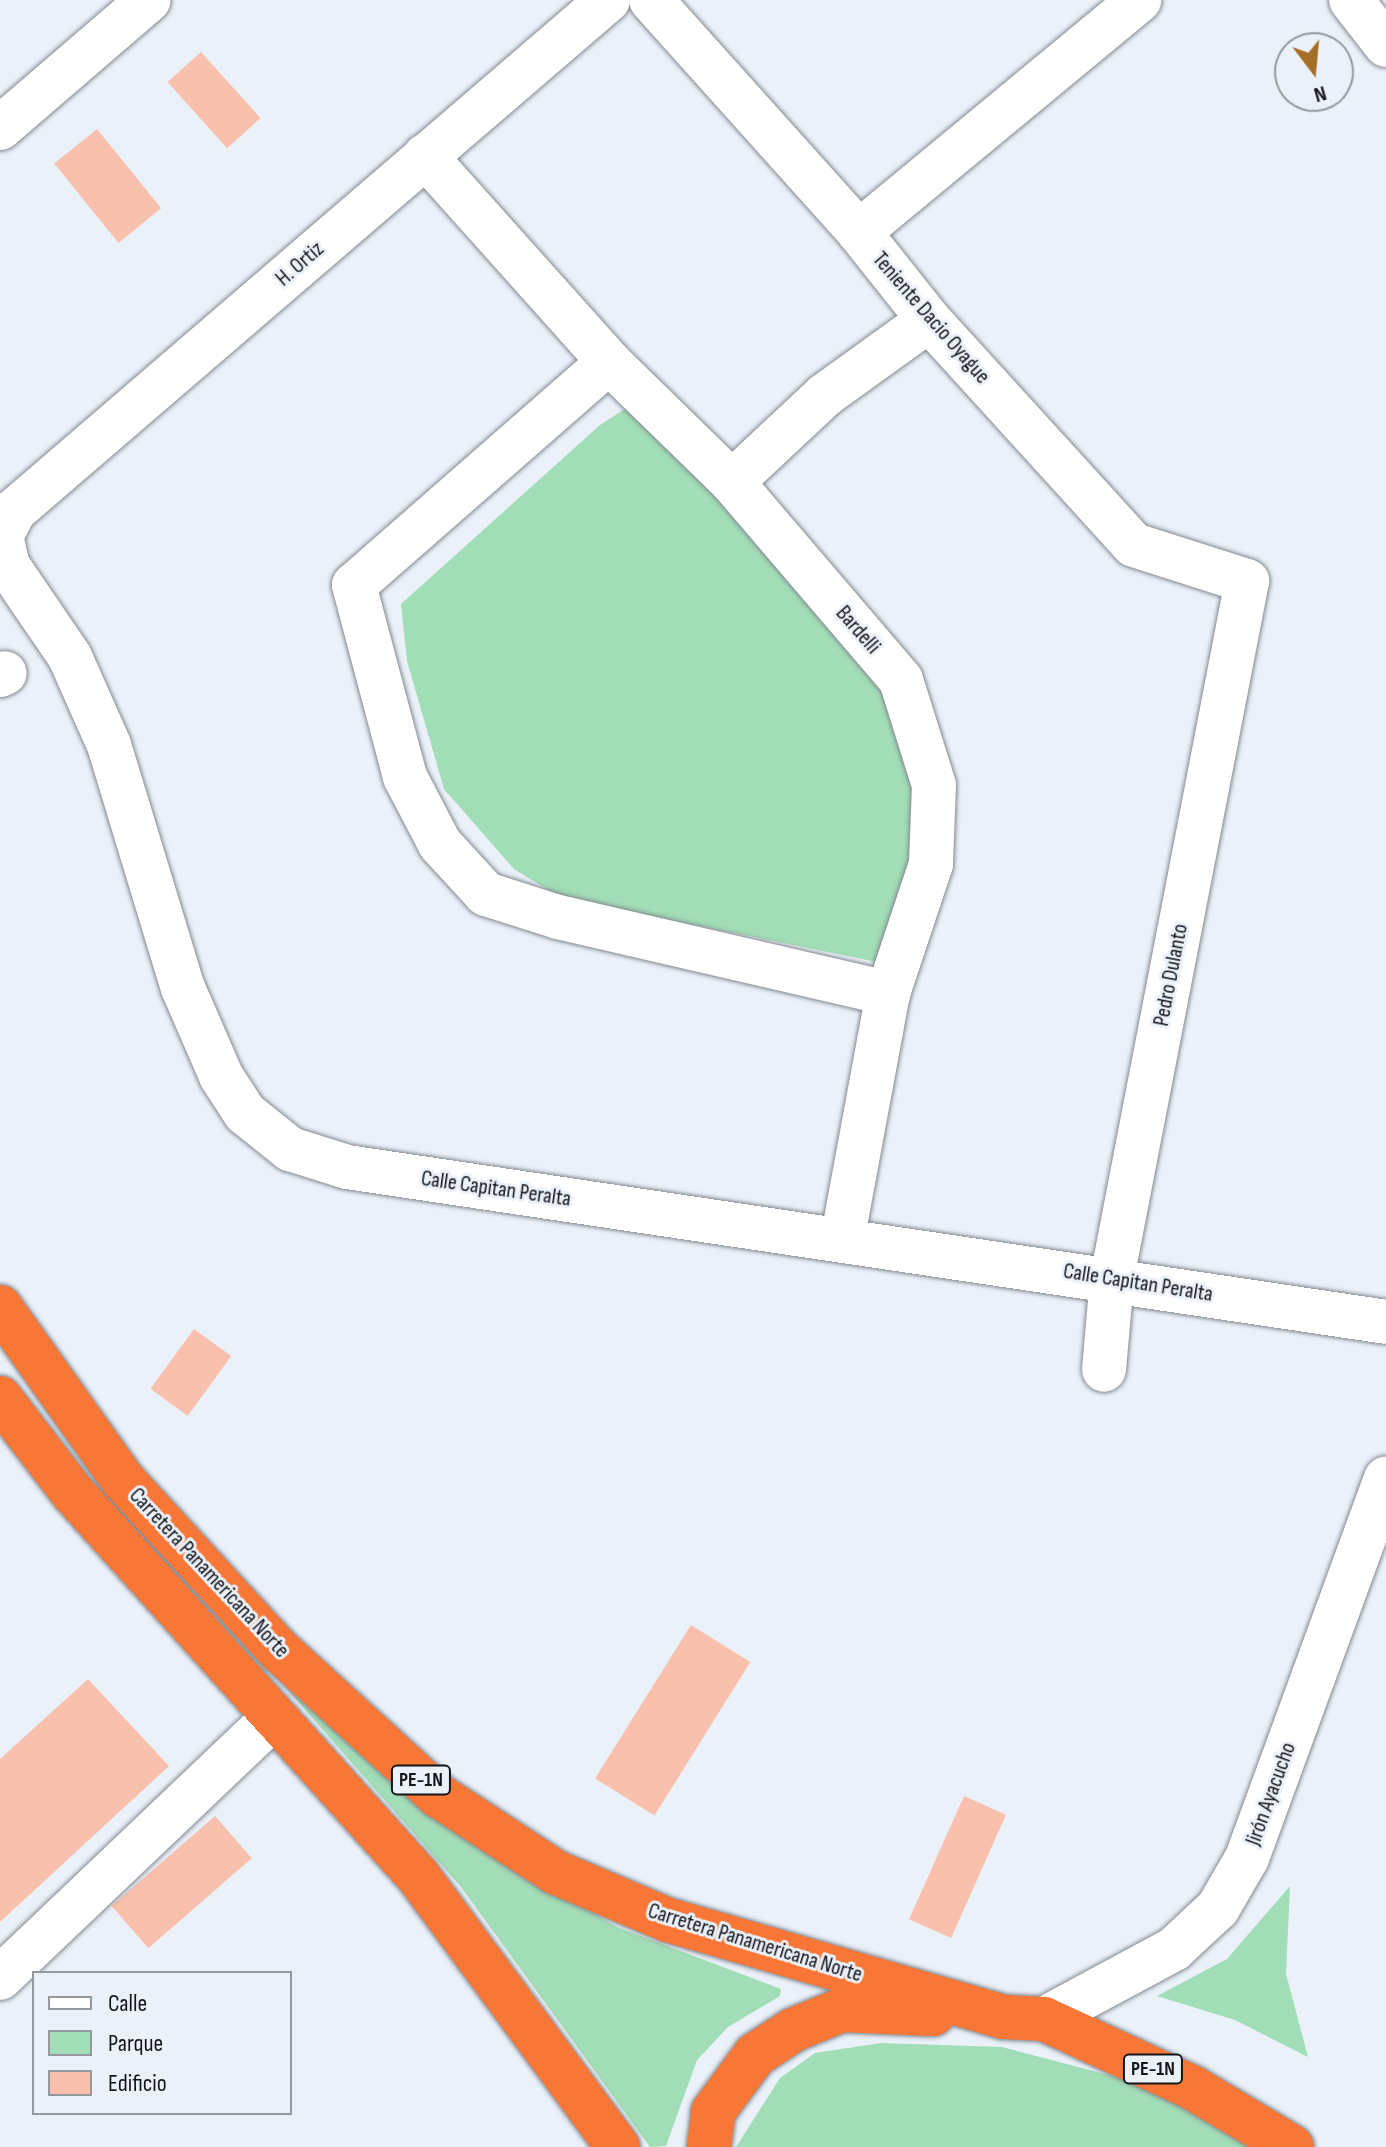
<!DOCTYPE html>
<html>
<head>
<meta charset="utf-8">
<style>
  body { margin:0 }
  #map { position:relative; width:1386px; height:2147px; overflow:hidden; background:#ebf1f9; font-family:"Sofia Sans Condensed",sans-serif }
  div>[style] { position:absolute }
  .green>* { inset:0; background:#a1ddb6 }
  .building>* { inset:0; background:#f9c0ad; transform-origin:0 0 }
  .roads { filter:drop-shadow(0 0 2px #848990) drop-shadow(0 0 2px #848990) }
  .minor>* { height:44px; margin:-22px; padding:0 22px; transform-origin:22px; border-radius:22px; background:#fff }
  .highway>* { height:44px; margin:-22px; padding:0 22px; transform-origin:22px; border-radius:22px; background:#f87737 }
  span { translate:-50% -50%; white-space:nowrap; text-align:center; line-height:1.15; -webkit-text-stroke:6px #ebf1f9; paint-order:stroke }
  .shield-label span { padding:2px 6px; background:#ebf1f9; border:2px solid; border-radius:6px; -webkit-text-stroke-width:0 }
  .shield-label { font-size:20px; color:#141619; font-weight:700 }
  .street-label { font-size:22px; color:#141619 }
  .legend { position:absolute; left:32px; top:1971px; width:260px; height:144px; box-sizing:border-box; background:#ebf1f9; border:2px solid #95999f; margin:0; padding:10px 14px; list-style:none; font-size:24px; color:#141619 }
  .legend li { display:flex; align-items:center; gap:16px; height:40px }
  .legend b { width:40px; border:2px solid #95999f }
  .north { position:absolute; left:1274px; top:32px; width:80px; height:80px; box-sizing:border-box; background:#ebf1f9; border:2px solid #95999f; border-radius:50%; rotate:164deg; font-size:22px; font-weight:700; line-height:32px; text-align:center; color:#141619 }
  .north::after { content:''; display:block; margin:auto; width:28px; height:36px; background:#a46e29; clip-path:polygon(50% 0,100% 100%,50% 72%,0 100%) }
</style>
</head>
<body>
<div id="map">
  <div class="green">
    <i style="clip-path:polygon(634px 403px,887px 682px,926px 822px,882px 963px,561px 898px,514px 869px,444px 789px,407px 661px,401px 604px,600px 425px)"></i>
    <i style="clip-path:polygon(286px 1688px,481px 1847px,617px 1927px,781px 1989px,780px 1996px,728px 2027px,697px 2060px,666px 2146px,650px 2147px,461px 1887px)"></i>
    <i style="clip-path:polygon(1290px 1886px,1286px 1974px,1308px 2057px,1235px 2020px,1157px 1996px,1227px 1959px)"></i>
    <i style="clip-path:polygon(881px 2043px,1002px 2047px,1124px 2079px,1229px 2128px,1254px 2147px,736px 2147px,780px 2078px,815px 2053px)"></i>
  </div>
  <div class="building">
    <i style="left:201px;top:52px;width:89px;height:45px;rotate:48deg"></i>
    <i style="left:97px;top:129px;width:102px;height:55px;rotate:51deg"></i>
    <i style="left:194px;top:1329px;width:46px;height:74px;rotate:36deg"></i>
    <i style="left:691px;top:1625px;width:70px;height:181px;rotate:32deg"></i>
    <i style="clip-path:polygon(88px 1679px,169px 1766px,0 1922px,0 1759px)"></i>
    <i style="left:964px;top:1796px;width:46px;height:135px;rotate:24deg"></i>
    <i style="left:215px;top:1816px;width:56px;height:137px;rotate:49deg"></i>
  </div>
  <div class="roads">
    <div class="minor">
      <i style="left:608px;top:0;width:784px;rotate:139.3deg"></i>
      <i style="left:14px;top:511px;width:28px;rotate:117deg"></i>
      <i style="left:1px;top:536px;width:31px;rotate:77deg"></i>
      <i style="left:8px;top:566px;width:110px;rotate:55.7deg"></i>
      <i style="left:70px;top:657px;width:96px;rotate:66.1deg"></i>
      <i style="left:109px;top:745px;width:254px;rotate:73.1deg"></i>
      <i style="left:183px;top:988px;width:96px;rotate:66.6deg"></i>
      <i style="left:221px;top:1076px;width:44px;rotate:57deg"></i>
      <i style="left:245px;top:1113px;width:58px;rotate:38.7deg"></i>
      <i style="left:290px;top:1149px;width:60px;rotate:17.5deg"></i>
      <i style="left:347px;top:1167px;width:1050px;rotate:8.48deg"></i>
      <i style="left:651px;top:0;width:312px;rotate:48.1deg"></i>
      <i style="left:859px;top:232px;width:112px;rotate:51.5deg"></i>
      <i style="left:929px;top:320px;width:304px;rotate:47.7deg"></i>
      <i style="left:1134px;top:545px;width:119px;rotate:17.7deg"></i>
      <i style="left:1247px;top:581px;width:710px;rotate:100.96deg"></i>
      <i style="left:1112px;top:1278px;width:92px;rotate:95deg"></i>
      <i style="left:1351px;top:0;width:57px;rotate:52.1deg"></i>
      <i style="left:0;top:128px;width:196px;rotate:-40.7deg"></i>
      <i style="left:425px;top:156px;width:276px;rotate:48.2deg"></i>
      <i style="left:609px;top:362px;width:172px;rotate:44.3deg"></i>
      <i style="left:732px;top:482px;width:260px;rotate:49.5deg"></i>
      <i style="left:901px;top:680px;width:110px;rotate:72.6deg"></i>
      <i style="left:934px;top:785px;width:79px;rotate:92.2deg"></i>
      <i style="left:931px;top:864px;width:136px;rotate:108.4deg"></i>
      <i style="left:888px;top:993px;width:251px;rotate:100.5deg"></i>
      <i style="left:859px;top:232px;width:364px;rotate:-39.6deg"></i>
      <i style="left:609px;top:362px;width:339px;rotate:138.8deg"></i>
      <i style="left:354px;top:585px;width:199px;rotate:75.1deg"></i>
      <i style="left:405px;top:777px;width:76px;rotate:62.4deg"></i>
      <i style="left:440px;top:844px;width:68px;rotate:47.4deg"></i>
      <i style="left:486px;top:894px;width:76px;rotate:17.7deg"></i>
      <i style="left:558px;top:917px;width:339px;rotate:13deg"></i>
      <i style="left:732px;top:482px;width:127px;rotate:-43.1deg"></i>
      <i style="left:825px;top:395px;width:128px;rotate:-35.8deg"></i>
      <i style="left:0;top:675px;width:5px;rotate:-22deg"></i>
      <i style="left:0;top:1978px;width:378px;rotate:-43.6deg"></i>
      <i style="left:1044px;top:2019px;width:148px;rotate:-28.3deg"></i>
      <i style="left:1174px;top:1949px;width:60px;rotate:-43deg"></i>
      <i style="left:1218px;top:1908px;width:58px;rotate:-59.9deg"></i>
      <i style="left:1247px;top:1858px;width:404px;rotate:-69.9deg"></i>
    </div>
    <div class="highway">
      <i style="left:0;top:1307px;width:212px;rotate:54.6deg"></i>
      <i style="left:123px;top:1480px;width:231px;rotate:47.5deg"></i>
      <i style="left:279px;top:1650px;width:217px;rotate:42.4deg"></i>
      <i style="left:439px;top:1796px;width:139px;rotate:33.2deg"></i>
      <i style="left:555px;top:1872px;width:123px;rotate:23deg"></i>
      <i style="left:668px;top:1920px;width:350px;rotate:16.1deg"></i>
      <i style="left:1004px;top:2017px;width:40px;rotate:2.9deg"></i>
      <i style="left:1044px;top:2019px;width:164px;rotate:24.8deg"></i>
      <i style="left:1193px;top:2088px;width:115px;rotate:30.8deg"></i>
      <i style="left:0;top:1398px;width:120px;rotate:52.5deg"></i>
      <i style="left:73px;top:1493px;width:515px;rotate:47.99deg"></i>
      <i style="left:418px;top:1876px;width:337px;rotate:53.6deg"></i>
      <i style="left:709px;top:2147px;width:35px;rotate:-83deg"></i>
      <i style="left:713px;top:2112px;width:71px;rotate:-53.6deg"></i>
      <i style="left:755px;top:2055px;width:45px;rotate:-33.3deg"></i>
      <i style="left:793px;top:2030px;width:53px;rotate:-22.2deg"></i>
      <i style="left:842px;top:2010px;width:91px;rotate:2.5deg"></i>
    </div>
  </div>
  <div class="shield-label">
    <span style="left:421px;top:1780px">PE-1N</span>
    <span style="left:1153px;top:2069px">PE-1N</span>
  </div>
  <div class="street-label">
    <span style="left:300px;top:264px;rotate:-41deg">H. Ortiz</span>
    <span style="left:931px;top:318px;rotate:49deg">Teniente Dacio Oyague</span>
    <span style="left:858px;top:630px;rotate:49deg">Bardelli</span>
    <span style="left:1171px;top:975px;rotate:-79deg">Pedro Dulanto</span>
    <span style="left:496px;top:1189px;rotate:8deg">Calle Capitan Peralta</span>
    <span style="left:1138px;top:1283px;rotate:9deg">Calle Capitan Peralta</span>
    <span style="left:209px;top:1573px;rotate:47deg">Carretera Panamericana Norte</span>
    <span style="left:1271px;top:1794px;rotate:-70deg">Jirón Ayacucho</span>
    <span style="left:755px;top:1943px;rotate:17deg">Carretera Panamericana Norte</span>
  </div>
  <ul class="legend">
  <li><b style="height:10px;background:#fff"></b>Calle</li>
  <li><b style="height:22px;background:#a1ddb6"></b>Parque</li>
  <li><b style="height:22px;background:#f9c0ad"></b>Edificio</li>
  </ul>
  <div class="north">N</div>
</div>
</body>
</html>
